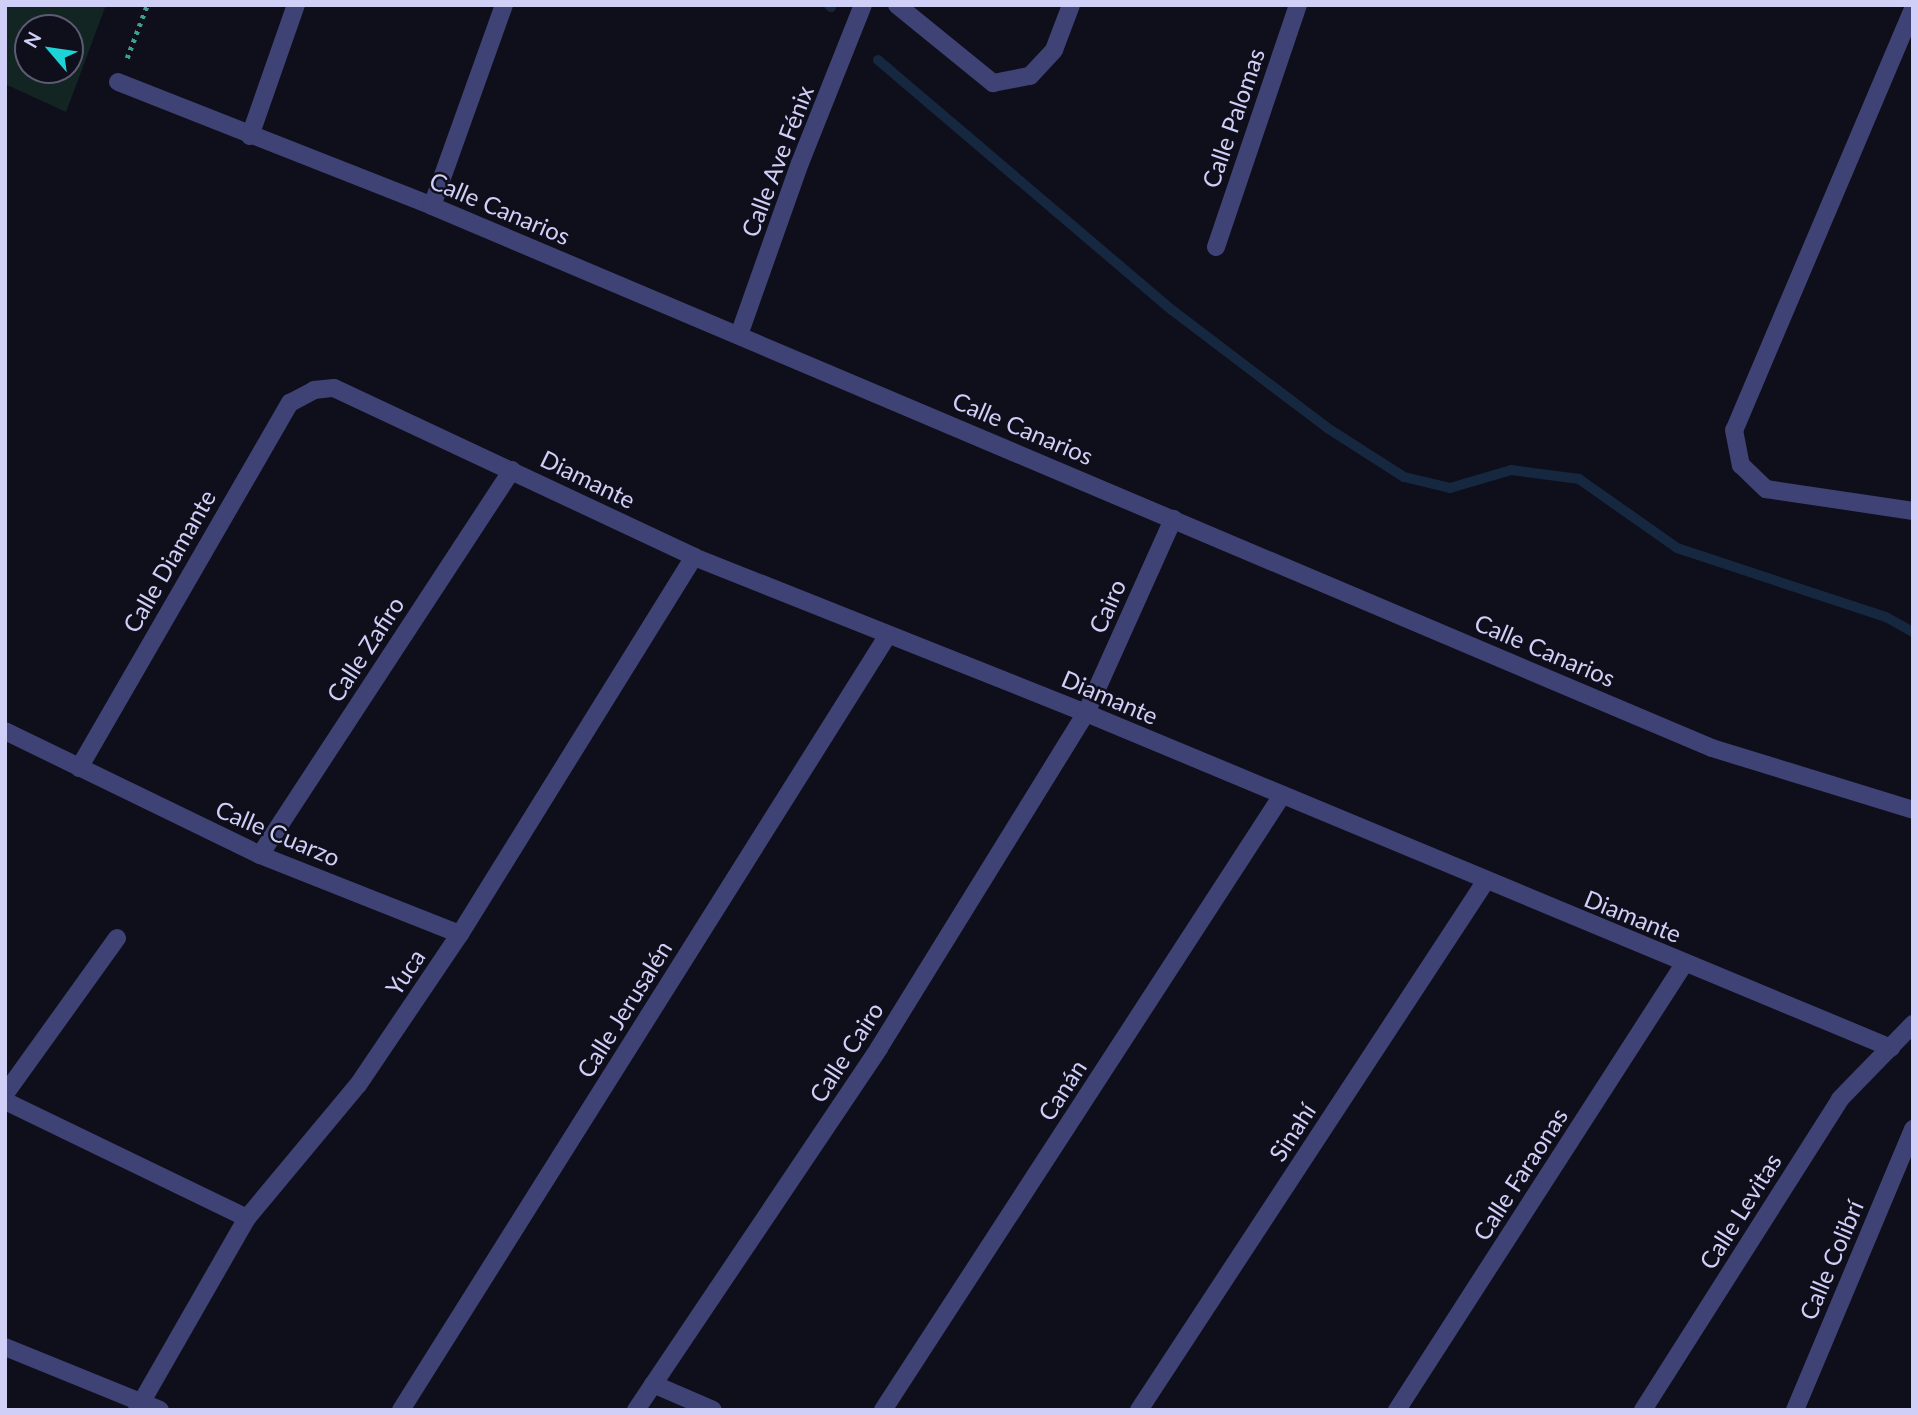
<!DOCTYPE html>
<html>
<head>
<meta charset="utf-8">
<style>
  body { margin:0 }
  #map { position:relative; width:1918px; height:1415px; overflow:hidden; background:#0f0e1b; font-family:Lato,sans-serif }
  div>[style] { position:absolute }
  .green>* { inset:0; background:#122522 }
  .stream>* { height:10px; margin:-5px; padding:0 5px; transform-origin:5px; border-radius:5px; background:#15283f }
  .path>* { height:4.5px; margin-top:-2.25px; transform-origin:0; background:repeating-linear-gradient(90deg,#3d9f90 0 3.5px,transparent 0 8.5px) }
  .minor>* { height:18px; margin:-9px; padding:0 9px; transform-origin:9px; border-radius:9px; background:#3f4274 }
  span { translate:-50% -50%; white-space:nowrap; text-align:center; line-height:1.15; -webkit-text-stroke:5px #0f0e1b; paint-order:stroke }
  .street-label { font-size:24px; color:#d0cff8 }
  .frame { position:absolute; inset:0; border:7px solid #d0cff8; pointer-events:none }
  .north { position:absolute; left:14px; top:14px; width:70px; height:70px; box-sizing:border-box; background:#0f0e1b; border:2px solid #5c5b73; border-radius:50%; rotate:299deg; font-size:19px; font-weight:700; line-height:28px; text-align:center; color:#d0cff8 }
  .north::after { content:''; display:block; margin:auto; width:24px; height:32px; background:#1ed3d6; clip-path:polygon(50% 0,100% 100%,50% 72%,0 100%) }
</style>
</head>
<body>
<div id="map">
  <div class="green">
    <i style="clip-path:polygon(evenodd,5px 5px,106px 5px,66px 112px,5px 84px,5px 5px,28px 28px,70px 28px,70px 70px,28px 70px,28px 28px)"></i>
  </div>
  <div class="stream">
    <i style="left:829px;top:5px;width:3px;rotate:45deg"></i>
    <i style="left:878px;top:60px;width:386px;rotate:40.4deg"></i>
    <i style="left:1172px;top:310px;width:197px;rotate:37.2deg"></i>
    <i style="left:1329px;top:429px;width:89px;rotate:32.6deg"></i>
    <i style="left:1404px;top:477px;width:47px;rotate:13.4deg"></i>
    <i style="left:1450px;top:488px;width:64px;rotate:-16.4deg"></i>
    <i style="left:1511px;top:470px;width:69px;rotate:7.5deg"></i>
    <i style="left:1579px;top:479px;width:120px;rotate:35.1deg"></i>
    <i style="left:1677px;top:548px;width:220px;rotate:18.3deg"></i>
    <i style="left:1886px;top:617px;width:31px;rotate:29deg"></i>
  </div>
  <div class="path">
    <i style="left:127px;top:58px;width:57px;rotate:-69.3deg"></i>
  </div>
  <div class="minor">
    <i style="left:897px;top:5px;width:124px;rotate:39.1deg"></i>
    <i style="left:993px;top:83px;width:38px;rotate:-11deg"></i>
    <i style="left:1030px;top:76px;width:35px;rotate:-47deg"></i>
    <i style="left:1054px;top:50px;width:48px;rotate:-69.3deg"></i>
    <i style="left:1913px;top:9px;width:457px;rotate:113deg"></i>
    <i style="left:1734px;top:430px;width:36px;rotate:79deg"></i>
    <i style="left:1741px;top:465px;width:35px;rotate:44deg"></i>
    <i style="left:1766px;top:489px;width:149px;rotate:8.5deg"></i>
    <i style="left:118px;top:82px;width:338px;rotate:21.5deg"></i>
    <i style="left:432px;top:206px;width:1390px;rotate:22.95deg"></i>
    <i style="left:1712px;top:748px;width:210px;rotate:17.1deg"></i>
    <i style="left:250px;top:136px;width:139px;rotate:-70.7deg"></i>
    <i style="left:432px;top:206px;width:214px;rotate:-70.3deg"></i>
    <i style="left:1216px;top:247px;width:256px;rotate:-71.3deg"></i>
    <i style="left:739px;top:335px;width:182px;rotate:-70.5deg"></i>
    <i style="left:800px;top:163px;width:170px;rotate:-68.3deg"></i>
    <i style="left:5px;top:731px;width:284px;rotate:25.9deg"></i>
    <i style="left:260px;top:855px;width:215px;rotate:21.6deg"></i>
    <i style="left:79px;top:768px;width:422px;rotate:-60deg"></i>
    <i style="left:290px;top:403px;width:27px;rotate:-28deg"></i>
    <i style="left:314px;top:390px;width:20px;rotate:-6deg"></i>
    <i style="left:334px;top:388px;width:398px;rotate:25.1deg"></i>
    <i style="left:694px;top:557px;width:422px;rotate:21.7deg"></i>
    <i style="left:1086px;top:713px;width:872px;rotate:22.59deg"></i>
    <i style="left:260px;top:855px;width:460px;rotate:-56.8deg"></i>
    <i style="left:5px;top:1094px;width:192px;rotate:-54.3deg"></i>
    <i style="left:5px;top:1101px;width:269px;rotate:25.8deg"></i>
    <i style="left:5px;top:1347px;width:167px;rotate:22.1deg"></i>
    <i style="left:653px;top:1384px;width:65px;rotate:23.4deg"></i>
    <i style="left:137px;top:1410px;width:221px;rotate:-60.2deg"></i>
    <i style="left:247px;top:1218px;width:173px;rotate:-50.2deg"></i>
    <i style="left:358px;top:1085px;width:182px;rotate:-56deg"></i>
    <i style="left:460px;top:934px;width:444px;rotate:-58.2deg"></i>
    <i style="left:401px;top:1410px;width:915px;rotate:-57.86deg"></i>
    <i style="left:636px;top:1410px;width:436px;rotate:-56.1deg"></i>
    <i style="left:879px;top:1048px;width:394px;rotate:-58.3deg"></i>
    <i style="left:1086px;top:713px;width:213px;rotate:-65.8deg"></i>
    <i style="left:883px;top:1410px;width:731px;rotate:-57.01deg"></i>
    <i style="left:1139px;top:1410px;width:631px;rotate:-56.76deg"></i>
    <i style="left:1397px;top:1410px;width:530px;rotate:-57.24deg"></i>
    <i style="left:1643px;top:1410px;width:368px;rotate:-57.6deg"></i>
    <i style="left:1840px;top:1099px;width:105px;rotate:-45.8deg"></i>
    <i style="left:1795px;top:1410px;width:305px;rotate:-67.2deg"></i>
  </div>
  <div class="street-label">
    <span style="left:1233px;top:118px;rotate:-71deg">Calle Palomas</span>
    <span style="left:777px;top:161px;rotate:-69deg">Calle Ave Fénix</span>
    <span style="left:500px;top:208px;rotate:23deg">Calle Canarios</span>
    <span style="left:1023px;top:428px;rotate:23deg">Calle Canarios</span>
    <span style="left:588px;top:479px;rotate:26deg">Diamante</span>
    <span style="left:169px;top:561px;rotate:-60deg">Calle Diamante</span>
    <span style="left:1107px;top:606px;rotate:-66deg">Cairo</span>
    <span style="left:365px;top:649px;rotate:-57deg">Calle Zafiro</span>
    <span style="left:1545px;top:650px;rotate:23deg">Calle Canarios</span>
    <span style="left:1110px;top:697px;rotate:23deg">Diamante</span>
    <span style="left:278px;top:833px;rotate:23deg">Calle Cuarzo</span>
    <span style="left:1633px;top:916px;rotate:22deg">Diamante</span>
    <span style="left:405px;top:972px;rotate:-56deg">Yuca</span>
    <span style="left:624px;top:1009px;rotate:-58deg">Calle Jerusalén</span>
    <span style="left:846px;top:1052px;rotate:-57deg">Calle Cairo</span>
    <span style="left:1062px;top:1090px;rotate:-57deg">Canán</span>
    <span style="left:1292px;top:1132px;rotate:-57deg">Sinahí</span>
    <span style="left:1520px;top:1174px;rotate:-57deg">Calle Faraonas</span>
    <span style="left:1740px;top:1211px;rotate:-58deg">Calle Levitas</span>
    <span style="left:1831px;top:1260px;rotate:-67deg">Calle Colibrí</span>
  </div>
  <div class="frame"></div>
  <div class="north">N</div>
</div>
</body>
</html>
